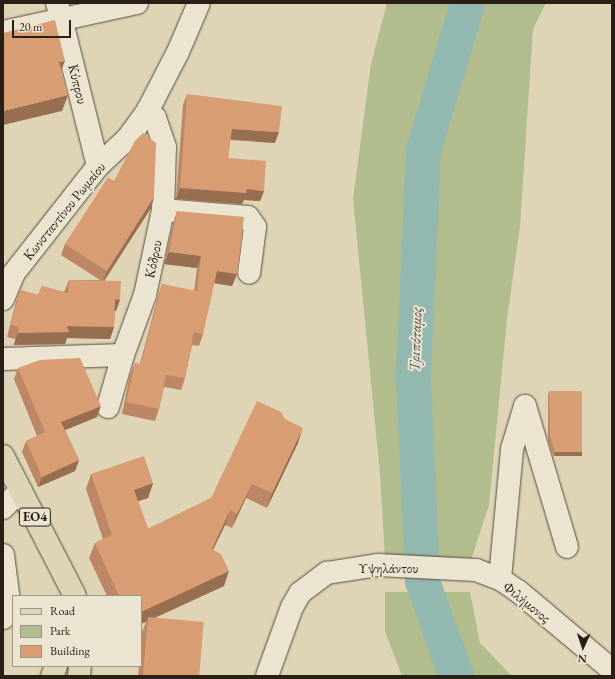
<!DOCTYPE html>
<html>
<head>
<meta charset="utf-8">
<style>
  body { margin:0 }
  #map { position:relative; width:615px; height:679px; overflow:hidden; background:#dfd5b6; font-family:"EB Garamond",serif }
  div>[style] { position:absolute }
  .green>* { inset:0; background:#b2bd8e }
  .river>* { height:35px; margin:-17.5px; padding:0 17.5px; transform-origin:17.5px; border-radius:17.5px; background:#93b8b0 }
  .roads { filter:drop-shadow(0 0 1px #564c3e) drop-shadow(0 0 1px #564c3e) }
  .street>* { height:22px; margin:-11px; padding:0 11px; transform-origin:11px; border-radius:11px; background:#eae4d0 }
  .secondary>* { height:22px; margin:-11px; padding:0 11px; transform-origin:11px; border-radius:11px; background:#eae4d0 }
  .primary>* { height:22px; margin:-11px; padding:0 11px; transform-origin:11px; border-radius:11px; background:#dfd5b6 }
  .wall>* { inset:0; background:#bb8764 }
  .shaded-wall>* { inset:0; background:#986e51; transform-origin:0 0 }
  .building>* { inset:0; background:#d99d74; transform-origin:0 0 }
  span { translate:-50% -50%; white-space:nowrap; text-align:center; line-height:1.15; -webkit-text-stroke:4px #eae4d0; paint-order:stroke }
  .shield-label span { padding:1px 3px; background:#eae4d0; border:1px solid; border-radius:3px; -webkit-text-stroke-width:0 }
  .shield-label { font-size:13px; color:#291f16; font-weight:700 }
  .street-label { font-size:14px; color:#291f16 }
  .water-label { font-size:15px; color:#494d44; font-style:italic }
  .frame { position:absolute; inset:0; border:4px solid #291f16; pointer-events:none }
  .legend { position:absolute; left:12px; top:595px; width:130px; height:72px; box-sizing:border-box; background:#eae4d0; border:1px solid #9d9586; margin:0; padding:5px 7px; list-style:none; font-size:12px; color:#291f16 }
  .legend li { display:flex; align-items:center; gap:8px; height:20px }
  .legend b { width:20px; border:1px solid #9d9586 }
  .north { position:absolute; left:563px; top:627px; width:40px; height:40px; -webkit-text-stroke:3px #eae4d0; paint-order:stroke; rotate:183deg; font-size:11px; font-weight:700; line-height:16px; text-align:center; color:#291f16 }
  .north::after { content:''; display:block; margin:auto; width:14px; height:18px; background:#291f16; clip-path:polygon(50% 0,100% 100%,50% 72%,0 100%) }
  .scale { position:absolute; left:12px; top:20px; width:59px; height:18px; box-sizing:border-box; border:2px solid #291f16; border-top:0; padding-left:5px; font-size:12px; line-height:14px; white-space:nowrap; color:#291f16; -webkit-text-stroke:3px #eae4d0; paint-order:stroke }
</style>
</head>
<body>
<div id="map">
  <div class="green">
    <i style="clip-path:polygon(387px 3px,546px 3px,533px 29px,520px 227px,507px 319px,489px 505px,471px 560px,385px 558px,380px 474px,353px 199px,371px 64px)"></i>
    <i style="clip-path:polygon(385px 592px,470px 592px,480px 643px,512px 676px,402px 676px,385px 632px)"></i>
  </div>
  <div class="river">
    <i style="left:456px;top:676px;width:101px;rotate:-109.7deg"></i>
    <i style="left:422px;top:581px;width:208px;rotate:-92.5deg"></i>
    <i style="left:413px;top:373px;width:223px;rotate:-87.4deg"></i>
    <i style="left:423px;top:150px;width:153px;rotate:-73.3deg"></i>
  </div>
  <div class="roads">
    <div class="street">
      <i style="left:57px;top:3px;width:16px;rotate:75deg"></i>
      <i style="left:163px;top:210px;width:85px;rotate:4.7deg"></i>
      <i style="left:248px;top:217px;width:12px;rotate:55deg"></i>
      <i style="left:255px;top:227px;width:46px;rotate:97.4deg"></i>
      <i style="left:3px;top:359px;width:120px;rotate:-1.9deg"></i>
      <i style="left:108px;top:407px;width:54px;rotate:-73.9deg"></i>
      <i style="left:123px;top:355px;width:64px;rotate:-69.9deg"></i>
      <i style="left:145px;top:295px;width:87px;rotate:-78deg"></i>
      <i style="left:163px;top:210px;width:63px;rotate:-88.2deg"></i>
      <i style="left:165px;top:147px;width:31px;rotate:-109deg"></i>
      <i style="left:155px;top:118px;width:11px;rotate:-131deg"></i>
      <i style="left:3px;top:508px;width:25px;rotate:-45deg"></i>
      <i style="left:3px;top:555px;width:46px;rotate:82.6deg"></i>
      <i style="left:9px;top:601px;width:18px;rotate:109deg"></i>
      <i style="left:500px;top:579px;width:131px;rotate:-84.7deg"></i>
      <i style="left:512px;top:449px;width:45px;rotate:-73.2deg"></i>
      <i style="left:525px;top:406px;width:147px;rotate:73.4deg"></i>
    </div>
    <div class="secondary">
      <i style="left:61px;top:18px;width:153px;rotate:76deg"></i>
      <i style="left:3px;top:32px;width:137px;rotate:-12.2deg"></i>
      <i style="left:3px;top:299px;width:28px;rotate:-67deg"></i>
      <i style="left:14px;top:273px;width:136px;rotate:-51.9deg"></i>
      <i style="left:98px;top:166px;width:41px;rotate:-43deg"></i>
      <i style="left:128px;top:138px;width:34px;rotate:-54deg"></i>
      <i style="left:148px;top:110px;width:65px;rotate:-62.7deg"></i>
      <i style="left:178px;top:52px;width:53px;rotate:-66.8deg"></i>
      <i style="left:267px;top:676px;width:73px;rotate:-70.1deg"></i>
      <i style="left:292px;top:607px;width:16px;rotate:-60deg"></i>
      <i style="left:300px;top:593px;width:34px;rotate:-37deg"></i>
      <i style="left:327px;top:573px;width:52px;rotate:-8.9deg"></i>
      <i style="left:378px;top:565px;width:98px;rotate:2.9deg"></i>
      <i style="left:476px;top:570px;width:26px;rotate:21deg"></i>
      <i style="left:500px;top:579px;width:22px;rotate:34deg"></i>
      <i style="left:518px;top:591px;width:123px;rotate:40deg"></i>
    </div>
    <div class="primary">
      <i style="left:3px;top:456px;width:157px;rotate:62.8deg"></i>
      <i style="left:52px;top:676px;width:11px;rotate:-68deg"></i>
      <i style="left:79px;top:676px;width:10px;rotate:-84deg"></i>
    </div>
  </div>
  <div class="wall">
    <i style="clip-path:polygon(187px 94px,275px 143px,230px 140px,228px 158px,264px 191px,260px 201px,244px 200px,242px 204px,176px 199px,183px 105px)"></i>
    <i style="clip-path:polygon(114px 181px,154px 197px,151px 208px,105px 280px,120px 300px,116px 311px,115px 311px,114px 327px,110px 339px,67px 338px,65px 344px,14px 345px,15px 339px,7px 337px,16px 302px,20px 290px,38px 295px,42px 286px,64px 292px,69px 280px,100px 280px,61px 255px,65px 244px)"></i>
    <i style="clip-path:polygon(177px 211px,237px 274px,232px 286px,214px 283px,203px 334px,199px 346px,192px 345px,185px 378px,181px 390px,164px 387px,159px 409px,155px 421px,122px 414px,130px 375px,135px 363px,140px 364px,158px 296px,162px 284px,194px 291px,197px 268px,164px 264px,173px 223px)"></i>
    <i style="clip-path:polygon(18px 368px,97px 417px,65px 430px,79px 460px,75px 471px,38px 487px,22px 452px,26px 441px,37px 436px,14px 379px)"></i>
    <i style="clip-path:polygon(549px 391px,582px 452px,581px 456px,553px 456px,548px 441px,548px 395px)"></i>
    <i style="clip-path:polygon(285px 419px,298px 443px,267px 508px,246px 498px,232px 528px,225px 525px,213px 550px,224px 586px,155px 618px,199px 676px,138px 676px,139px 666px,141px 666px,141px 646px,142px 632px,146px 622px,141px 596px,107px 596px,89px 558px,95px 543px,103px 539px,86px 489px,91px 474px,153px 483px,148px 498px,138px 501px,148px 529px,211px 498px)"></i>
  </div>
  <div class="shaded-wall">
    <i style="clip-path:polygon(65px 61px,59px 76px,59px 62px)"></i>
    <i style="clip-path:polygon(68px 95px,62px 111px,3px 125px,3px 111px)"></i>
    <i style="clip-path:polygon(232px 129px,279px 132px,275px 143px,228px 139px)"></i>
    <i style="clip-path:polygon(180px 188px,247px 189px,264px 191px,260px 201px,244px 200px,242px 204px,176px 199px)"></i>
    <i style="clip-path:polygon(154px 197px,151px 208px,103px 282px,107px 271px)"></i>
    <i style="clip-path:polygon(169px 252px,201px 256px,197px 268px,164px 264px)"></i>
    <i style="clip-path:polygon(217px 271px,237px 274px,232px 286px,212px 283px)"></i>
    <i style="clip-path:polygon(115px 299px,120px 300px,116px 311px,111px 311px)"></i>
    <i style="clip-path:polygon(67px 326px,114px 327px,110px 339px,67px 338px,65px 344px,14px 345px,18px 333px)"></i>
    <i style="clip-path:polygon(101px 406px,97px 417px,58px 433px,61px 422px)"></i>
    <i style="clip-path:polygon(303px 428px,298px 443px,267px 508px,272px 493px)"></i>
    <i style="left:555px;top:452px;width:27px;height:4px"></i>
    <i style="clip-path:polygon(79px 460px,75px 471px,38px 487px,42px 477px)"></i>
    <i style="clip-path:polygon(153px 483px,148px 498px,129px 504px,134px 490px)"></i>
    <i style="clip-path:polygon(252px 484px,246px 498px,232px 528px,237px 514px)"></i>
    <i style="clip-path:polygon(230px 510px,225px 525px,206px 564px,212px 549px)"></i>
    <i style="clip-path:polygon(229px 571px,224px 586px,147px 621px,148px 617px,146px 622px,141px 624px,141px 612px)"></i>
  </div>
  <div class="building">
    <i style="clip-path:polygon(55px 20px,65px 61px,59px 62px,68px 95px,3px 111px,3px 33px)"></i>
    <i style="clip-path:polygon(187px 94px,282px 106px,279px 132px,232px 129px,228px 158px,266px 161px,264px 191px,247px 189px,246px 193px,180px 188px)"></i>
    <i style="clip-path:polygon(143px 133px,156px 143px,154px 197px,107px 271px,65px 244px,108px 177px,114px 181px,135px 141px)"></i>
    <i style="clip-path:polygon(177px 211px,244px 217px,237px 274px,217px 271px,203px 334px,194px 332px,185px 378px,166px 375px,159px 409px,126px 402px,135px 363px,141px 364px,162px 284px,197px 291px,201px 256px,169px 252px)"></i>
    <i style="clip-path:polygon(69px 280px,121px 281px,120px 300px,115px 299px,114px 327px,67px 326px,69px 332px,18px 333px,19px 327px,11px 325px,20px 290px,39px 295px,42px 286px,68px 293px)"></i>
    <i style="clip-path:polygon(80px 358px,101px 406px,61px 422px,79px 460px,42px 477px,26px 441px,45px 432px,18px 368px,40px 360px)"></i>
    <i style="clip-path:polygon(549px 391px,582px 391px,582px 452px,555px 452px,550px 436px)"></i>
    <i style="clip-path:polygon(257px 401px,281px 412px,285px 419px,303px 428px,272px 493px,252px 484px,237px 514px,230px 510px,212px 549px,221px 554px,229px 571px,141px 612px,141px 596px,119px 596px,95px 543px,112px 535px,91px 474px,144px 456px,153px 483px,134px 490px,148px 529px,211px 498px)"></i>
    <i style="left:148px;top:617px;width:56px;height:59px;rotate:5deg"></i>
  </div>
  <div class="shield-label">
    <span style="left:35px;top:517px">ΕΟ4</span>
  </div>
  <div class="street-label">
    <span style="left:78px;top:84px;rotate:76deg">Κύπρου</span>
    <span style="left:64px;top:211px;rotate:-51deg">Κωνσταντίνου Ρωμαίου</span>
    <span style="left:153px;top:259px;rotate:-78deg">Κόδρου</span>
    <span style="left:388px;top:568px">Υψηλάντου</span>
    <span style="left:527px;top:602px;rotate:39deg">Φιλήμονος</span>
  </div>
  <div class="water-label">
    <span style="left:415px;top:339px;rotate:-88deg">Τριπόταμος</span>
  </div>
  <div class="frame"></div>
  <ul class="legend">
  <li><b style="height:5px;background:#dfd5b6"></b>Road</li>
  <li><b style="height:11px;background:#b2bd8e"></b>Park</li>
  <li><b style="height:11px;background:#d99d74"></b>Building</li>
  </ul>
  <div class="north">N</div>
  <div class="scale">20 m</div>
</div>
</body>
</html>
